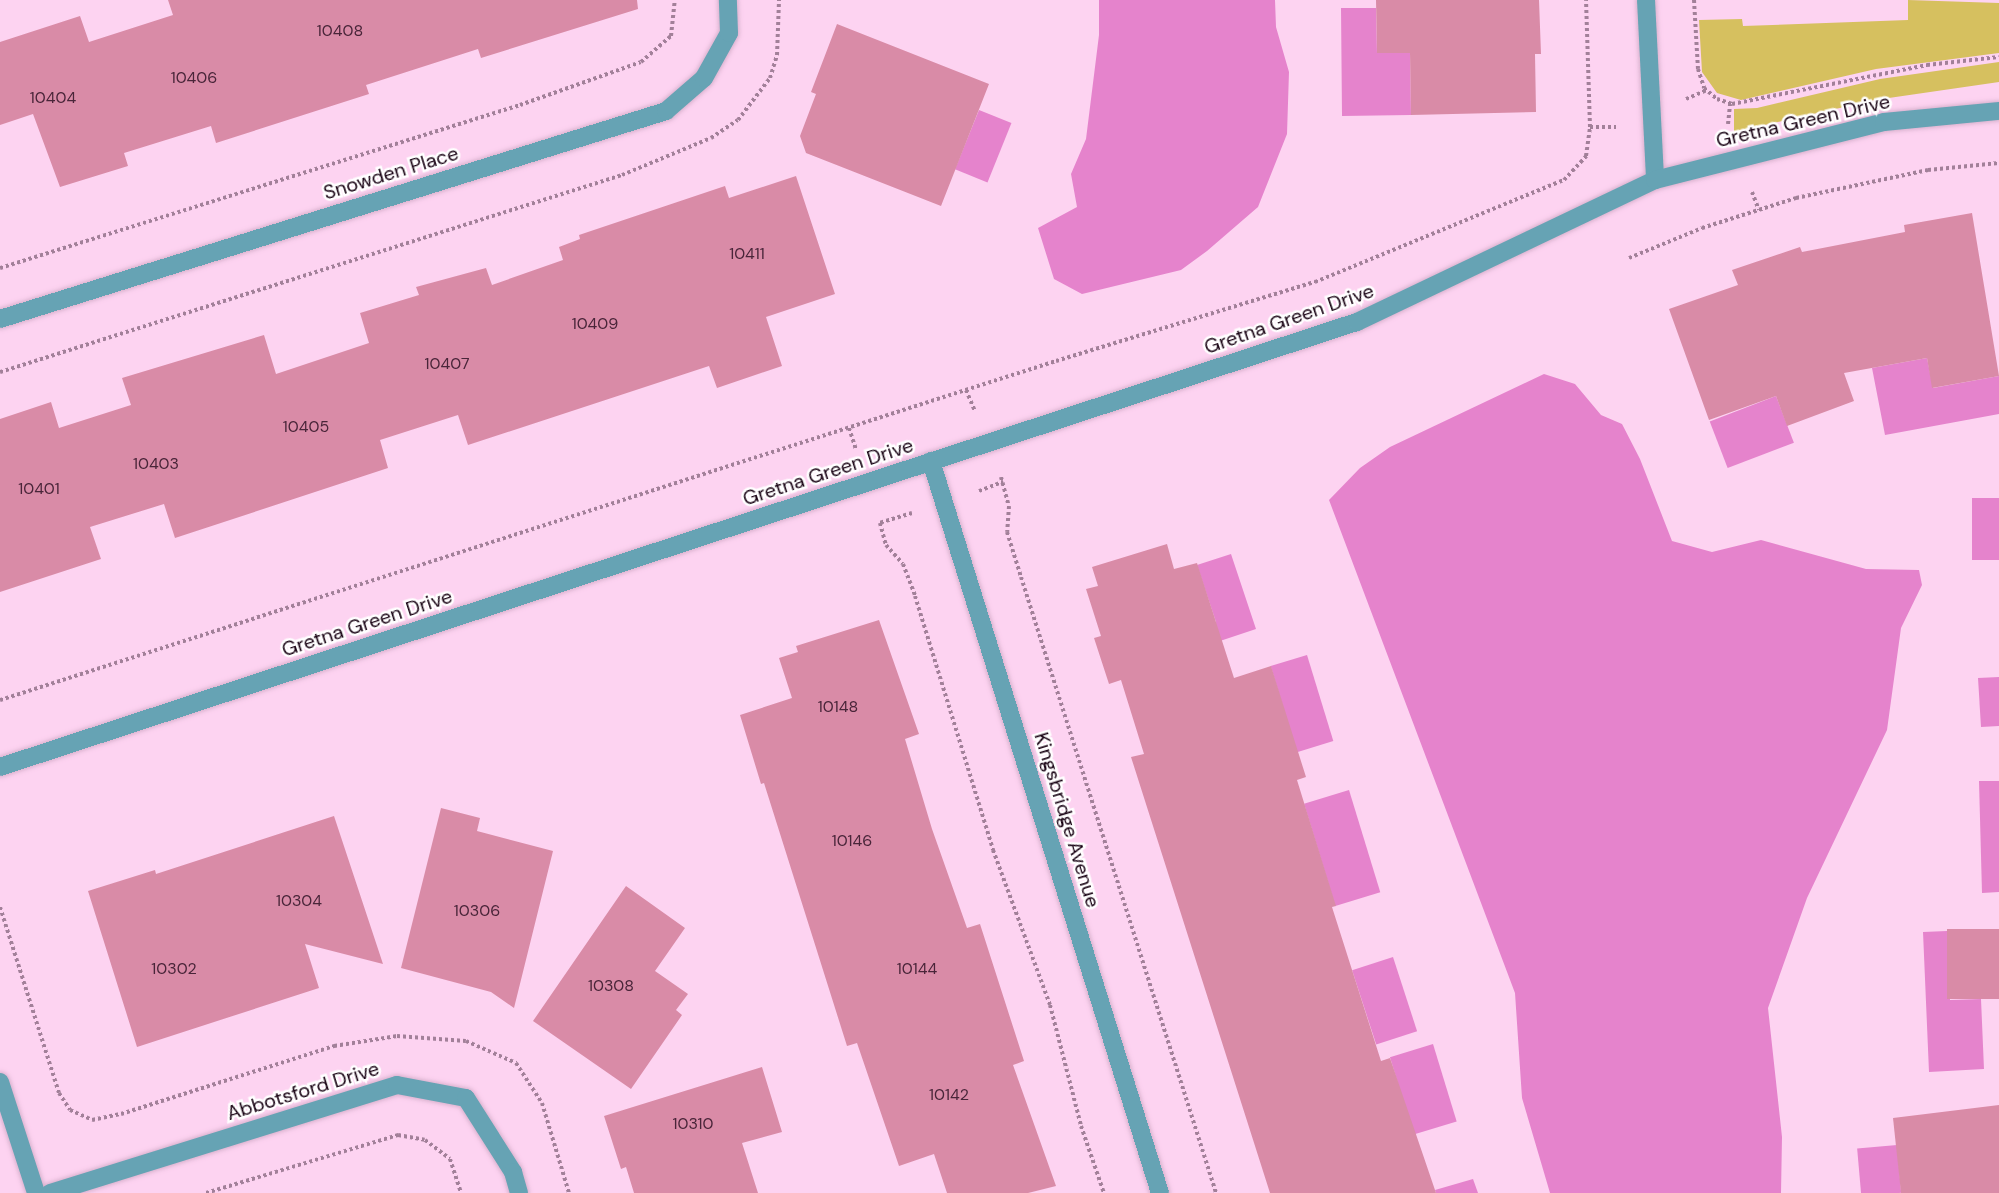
<!DOCTYPE html>
<html>
<head>
<meta charset="utf-8">
<style>
  body { margin:0 }
  #map { position:relative; width:1999px; height:1193px; overflow:hidden; background:#fdd3f1; font-family:"DM Sans",sans-serif }
  div>[style] { position:absolute }
  .green>* { inset:0; background:#d6c05f }
  .water>* { inset:0; background:#e583cc; transform-origin:0 0 }
  .building>* { inset:0; background:#d98ba7; transform-origin:0 0 }
  .path>* { height:4px; margin-top:-2px; transform-origin:0; background:repeating-linear-gradient(90deg,#a28099 0 3px,transparent 0 6px) }
  .roads { filter:drop-shadow(0 0 2px #d9b2ce) drop-shadow(0 0 2px #d9b2ce) }
  .minor>* { height:18px; margin:-9px; padding:0 9px; transform-origin:9px; border-radius:9px; background:#66a3b4 }
  span { translate:-50% -50%; white-space:nowrap; text-align:center; line-height:1.15; -webkit-text-stroke:5px #fff; paint-order:stroke }
  .number-label { font-size:16px; color:#492539 }
  .number-label span { -webkit-text-stroke-width:0 }
  .street-label { font-size:20px; color:#190314 }
</style>
</head>
<body>
<div id="map">
  <div class="green">
    <i style="clip-path:polygon(1908px 0,1999px 3px,1999px 53px,1876px 69px,1741px 100px,1717px 93px,1702px 72px,1699px 20px,1742px 19px,1743px 26px,1908px 20px)"></i>
    <i style="clip-path:polygon(1999px 62px,1999px 82px,1875px 100px,1734px 132px,1734px 109px,1757px 108px,1880px 79px)"></i>
  </div>
  <div class="water">
    <i style="clip-path:polygon(1099px 0,1275px 0,1276px 27px,1289px 72px,1287px 134px,1258px 207px,1207px 251px,1181px 270px,1082px 294px,1054px 279px,1038px 228px,1077px 207px,1071px 174px,1086px 139px,1099px 35px)"></i>
    <i style="clip-path:polygon(1341px 8px,1376px 8px,1377px 53px,1410px 53px,1411px 115px,1342px 116px)"></i>
    <i style="left:979px;top:110px;width:35px;height:64px;rotate:22deg"></i>
    <i style="clip-path:polygon(1927px 358px,1933px 388px,1999px 376px,1999px 414px,1885px 435px,1872px 368px)"></i>
    <i style="clip-path:polygon(1544px 374px,1575px 384px,1601px 415px,1622px 424px,1640px 459px,1672px 541px,1712px 552px,1761px 540px,1866px 569px,1919px 570px,1922px 585px,1901px 628px,1887px 730px,1807px 898px,1768px 1008px,1782px 1137px,1781px 1193px,1550px 1193px,1522px 1098px,1515px 993px,1329px 500px,1360px 468px,1390px 447px)"></i>
    <i style="left:1776px;top:396px;width:50px;height:71px;rotate:69deg"></i>
    <i style="left:1999px;top:498px;width:62px;height:27px;rotate:90deg"></i>
    <i style="clip-path:polygon(1231px 554px,1256px 629px,1205px 646px,1216px 622px,1197px 565px)"></i>
    <i style="left:1307px;top:655px;width:90px;height:38px;rotate:73deg"></i>
    <i style="clip-path:polygon(1999px 677px,1999px 726px,1981px 727px,1978px 678px)"></i>
    <i style="clip-path:polygon(1979px 781px,1999px 781px,1999px 892px,1982px 893px)"></i>
    <i style="left:1349px;top:790px;width:107px;height:47px;rotate:73deg"></i>
    <i style="clip-path:polygon(1947px 931px,1950px 1000px,1981px 999px,1984px 1069px,1929px 1072px,1923px 932px)"></i>
    <i style="left:1393px;top:957px;width:78px;height:43px;rotate:72deg"></i>
    <i style="left:1433px;top:1044px;width:81px;height:45px;rotate:73deg"></i>
    <i style="left:1897px;top:1145px;width:48px;height:40px;rotate:85deg"></i>
    <i style="clip-path:polygon(1473px 1179px,1478px 1193px,1436px 1193px,1435px 1190px)"></i>
  </div>
  <div class="building">
    <i style="clip-path:polygon(168px 0,637px 0,638px 9px,481px 58px,478px 49px,366px 85px,369px 94px,216px 143px,211px 126px,124px 153px,128px 166px,60px 187px,33px 114px,0 125px,0 42px,80px 16px,89px 42px,173px 15px)"></i>
    <i style="clip-path:polygon(1376px 0,1539px 0,1541px 54px,1535px 54px,1536px 112px,1411px 115px,1410px 53px,1377px 53px)"></i>
    <i style="clip-path:polygon(837px 24px,989px 84px,941px 206px,806px 153px,800px 136px,816px 94px,811px 92px)"></i>
    <i style="clip-path:polygon(796px 176px,835px 294px,766px 317px,782px 366px,717px 388px,709px 366px,468px 445px,458px 415px,380px 440px,388px 468px,175px 538px,164px 504px,90px 527px,101px 559px,0 592px,0 419px,51px 402px,59px 428px,131px 405px,122px 378px,264px 335px,276px 374px,369px 343px,360px 313px,419px 295px,416px 287px,486px 268px,492px 285px,563px 260px,559px 247px,580px 239px,579px 235px,725px 186px,729px 198px)"></i>
    <i style="clip-path:polygon(1972px 213px,1999px 376px,1932px 388px,1927px 358px,1844px 373px,1854px 401px,1787px 426px,1776px 396px,1709px 420px,1669px 309px,1738px 285px,1732px 270px,1800px 247px,1802px 252px,1905px 232px,1904px 225px)"></i>
    <i style="clip-path:polygon(1167px 544px,1174px 569px,1197px 563px,1234px 678px,1271px 666px,1306px 777px,1297px 780px,1336px 906px,1332px 907px,1381px 1061px,1390px 1058px,1436px 1193px,1270px 1193px,1131px 757px,1144px 754px,1121px 680px,1109px 684px,1094px 638px,1101px 636px,1086px 589px,1098px 586px,1092px 567px)"></i>
    <i style="clip-path:polygon(879px 620px,919px 734px,905px 739px,932px 829px,967px 928px,980px 924px,1024px 1061px,1013px 1065px,1056px 1186px,1028px 1193px,947px 1193px,934px 1154px,899px 1166px,857px 1043px,847px 1046px,764px 783px,761px 784px,740px 715px,792px 698px,779px 658px,798px 652px,796px 646px)"></i>
    <i style="clip-path:polygon(441px 808px,480px 818px,477px 831px,553px 851px,514px 1008px,491px 992px,401px 968px)"></i>
    <i style="clip-path:polygon(334px 816px,383px 964px,305px 944px,319px 988px,137px 1047px,88px 891px,155px 870px,156px 874px)"></i>
    <i style="clip-path:polygon(626px 886px,685px 928px,655px 971px,688px 994px,676px 1010px,682px 1015px,631px 1089px,533px 1021px)"></i>
    <i style="left:1999px;top:929px;width:70px;height:52px;rotate:90deg"></i>
    <i style="clip-path:polygon(762px 1067px,782px 1132px,742px 1143px,758px 1193px,634px 1193px,626px 1167px,621px 1169px,604px 1116px)"></i>
    <i style="clip-path:polygon(1999px 1105px,1999px 1193px,1901px 1193px,1893px 1118px)"></i>
  </div>
  <div class="path">
    <i style="left:1694px;top:0;width:69px;rotate:86.7deg"></i>
    <i style="left:1698px;top:69px;width:20px;rotate:72deg"></i>
    <i style="left:1704px;top:88px;width:17px;rotate:40deg"></i>
    <i style="left:1717px;top:99px;width:16px;rotate:18deg"></i>
    <i style="left:1732px;top:104px;width:199px;rotate:-11.3deg"></i>
    <i style="left:1927px;top:65px;width:72px;rotate:-6.3deg"></i>
    <i style="left:1686px;top:99px;width:23px;rotate:-23deg"></i>
    <i style="left:1728px;top:124px;width:20px;rotate:-84deg"></i>
    <i style="left:1590px;top:127px;width:26px"></i>
    <i style="left:1752px;top:192px;width:19px;rotate:69deg"></i>
    <i style="left:1629px;top:258px;width:79px;rotate:-22.3deg"></i>
    <i style="left:1702px;top:228px;width:99px;rotate:-17.7deg"></i>
    <i style="left:1796px;top:198px;width:135px;rotate:-12deg"></i>
    <i style="left:1928px;top:170px;width:71px;rotate:-5.6deg"></i>
    <i style="left:0;top:268px;width:545px;rotate:-17.4deg"></i>
    <i style="left:520px;top:105px;width:128px;rotate:-19.6deg"></i>
    <i style="left:641px;top:62px;width:40px;rotate:-41deg"></i>
    <i style="left:671px;top:36px;width:36px;rotate:-84deg"></i>
    <i style="left:0;top:372px;width:652px;rotate:-17.57deg"></i>
    <i style="left:622px;top:175px;width:96px;rotate:-22.6deg"></i>
    <i style="left:711px;top:138px;width:32px;rotate:-34deg"></i>
    <i style="left:738px;top:120px;width:53px;rotate:-52.7deg"></i>
    <i style="left:770px;top:78px;width:24px;rotate:-73deg"></i>
    <i style="left:777px;top:55px;width:55px;rotate:-87.9deg"></i>
    <i style="left:966px;top:390px;width:23px;rotate:67deg"></i>
    <i style="left:849px;top:428px;width:23px;rotate:72deg"></i>
    <i style="left:1001px;top:477px;width:30px;rotate:75deg"></i>
    <i style="left:1009px;top:506px;width:26px;rotate:94deg"></i>
    <i style="left:1007px;top:532px;width:47px;rotate:72.7deg"></i>
    <i style="left:1021px;top:577px;width:646px;rotate:72.43deg"></i>
    <i style="left:979px;top:491px;width:26px;rotate:-21deg"></i>
    <i style="left:912px;top:513px;width:34px;rotate:163deg"></i>
    <i style="left:880px;top:523px;width:23px;rotate:75deg"></i>
    <i style="left:886px;top:545px;width:25px;rotate:48deg"></i>
    <i style="left:903px;top:564px;width:34px;rotate:69deg"></i>
    <i style="left:915px;top:596px;width:266px;rotate:72.9deg"></i>
    <i style="left:993px;top:850px;width:165px;rotate:69.8deg"></i>
    <i style="left:1050px;top:1005px;width:125px;rotate:75.6deg"></i>
    <i style="left:1081px;top:1126px;width:71px;rotate:71.1deg"></i>
    <i style="left:0;top:700px;width:1109px;rotate:-17.8deg"></i>
    <i style="left:1056px;top:361px;width:271px;rotate:-17deg"></i>
    <i style="left:1315px;top:282px;width:269px;rotate:-22.3deg"></i>
    <i style="left:1564px;top:180px;width:33px;rotate:-47deg"></i>
    <i style="left:1586px;top:156px;width:29px;rotate:-82deg"></i>
    <i style="left:1590px;top:127px;width:127px;rotate:-91.8deg"></i>
    <i style="left:0;top:907px;width:195px;rotate:72.4deg"></i>
    <i style="left:59px;top:1093px;width:20px;rotate:57deg"></i>
    <i style="left:70px;top:1110px;width:24px;rotate:24deg"></i>
    <i style="left:92px;top:1120px;width:30px;rotate:-12deg"></i>
    <i style="left:121px;top:1114px;width:224px;rotate:-17.7deg"></i>
    <i style="left:334px;top:1046px;width:64px;rotate:-9deg"></i>
    <i style="left:397px;top:1036px;width:69px;rotate:4.1deg"></i>
    <i style="left:466px;top:1041px;width:55px;rotate:23.7deg"></i>
    <i style="left:516px;top:1063px;width:48px;rotate:57deg"></i>
    <i style="left:542px;top:1103px;width:94px;rotate:73.3deg"></i>
    <i style="left:206px;top:1193px;width:201px;rotate:-16.8deg"></i>
    <i style="left:398px;top:1135px;width:27px;rotate:10deg"></i>
    <i style="left:425px;top:1140px;width:31px;rotate:37deg"></i>
    <i style="left:450px;top:1159px;width:36px;rotate:72deg"></i>
  </div>
  <div class="roads">
    <div class="minor">
      <i style="left:1646px;top:0;width:180px;rotate:87.1deg"></i>
      <i style="left:0;top:319px;width:698px;rotate:-17.34deg"></i>
      <i style="left:666px;top:111px;width:50px;rotate:-41deg"></i>
      <i style="left:704px;top:78px;width:51px;rotate:-60.9deg"></i>
      <i style="left:729px;top:33px;width:33px;rotate:-92deg"></i>
      <i style="left:931px;top:461px;width:767px;rotate:72.63deg"></i>
      <i style="left:0;top:767px;width:1428px;rotate:-18.16deg"></i>
      <i style="left:1357px;top:322px;width:330px;rotate:-25.5deg"></i>
      <i style="left:1655px;top:180px;width:236px;rotate:-14.2deg"></i>
      <i style="left:1884px;top:122px;width:116px;rotate:-5.5deg"></i>
      <i style="left:0;top:1082px;width:117px;rotate:72deg"></i>
      <i style="left:50px;top:1193px;width:363px;rotate:-17.3deg"></i>
      <i style="left:397px;top:1085px;width:70px;rotate:10.7deg"></i>
      <i style="left:466px;top:1098px;width:88px;rotate:57.6deg"></i>
      <i style="left:513px;top:1172px;width:22px;rotate:74deg"></i>
    </div>
  </div>
  <div class="number-label">
    <span style="left:340px;top:31px">10408</span>
    <span style="left:194px;top:78px">10406</span>
    <span style="left:53px;top:98px">10404</span>
    <span style="left:747px;top:254px">10411</span>
    <span style="left:595px;top:324px">10409</span>
    <span style="left:447px;top:364px">10407</span>
    <span style="left:306px;top:427px">10405</span>
    <span style="left:156px;top:464px">10403</span>
    <span style="left:39px;top:489px">10401</span>
    <span style="left:838px;top:707px">10148</span>
    <span style="left:852px;top:841px">10146</span>
    <span style="left:299px;top:901px">10304</span>
    <span style="left:477px;top:911px">10306</span>
    <span style="left:174px;top:969px">10302</span>
    <span style="left:917px;top:969px">10144</span>
    <span style="left:611px;top:986px">10308</span>
    <span style="left:949px;top:1095px">10142</span>
    <span style="left:693px;top:1124px">10310</span>
  </div>
  <div class="street-label">
    <span style="left:1803px;top:121px;rotate:-13deg">Gretna Green Drive</span>
    <span style="left:391px;top:173px;rotate:-17deg">Snowden Place</span>
    <span style="left:1289px;top:319px;rotate:-19deg">Gretna Green Drive</span>
    <span style="left:828px;top:472px;rotate:-18deg">Gretna Green Drive</span>
    <span style="left:367px;top:623px;rotate:-18deg">Gretna Green Drive</span>
    <span style="left:1067px;top:820px;rotate:73deg">Kingsbridge Avenue</span>
    <span style="left:303px;top:1091px;rotate:-17deg">Abbotsford Drive</span>
  </div>
</div>
</body>
</html>
